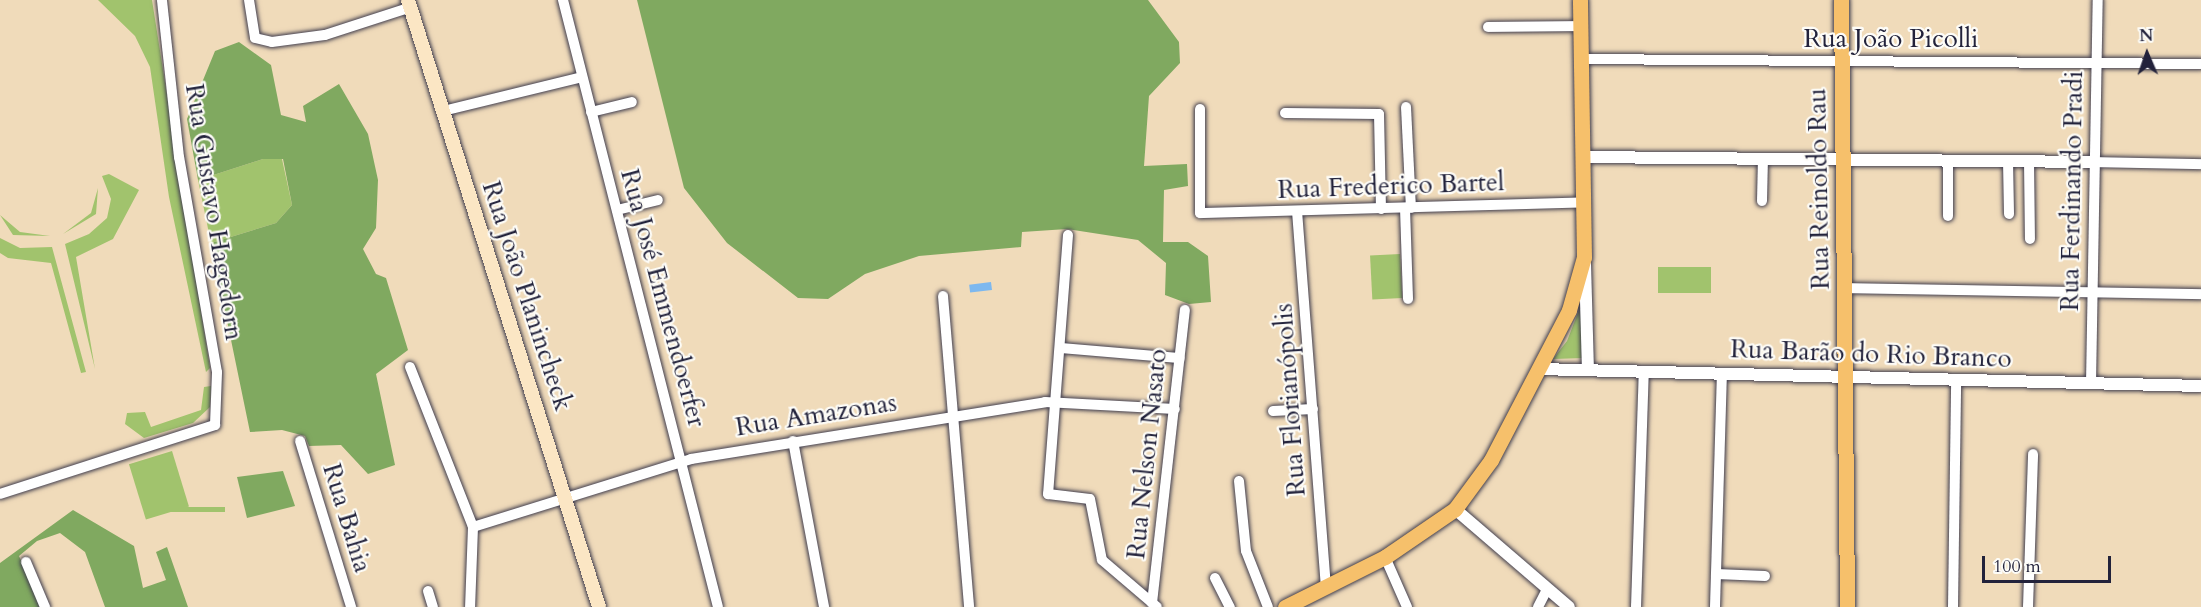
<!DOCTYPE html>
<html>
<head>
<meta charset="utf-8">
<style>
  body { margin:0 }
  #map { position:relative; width:2201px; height:607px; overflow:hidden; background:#f0dbba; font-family:Cardo,serif }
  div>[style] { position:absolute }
  .green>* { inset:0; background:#a1c36d; transform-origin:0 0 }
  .forest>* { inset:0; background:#80a960 }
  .water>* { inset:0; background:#7db8ef; transform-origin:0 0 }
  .roads { filter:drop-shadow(0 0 2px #413e4e) drop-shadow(0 0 2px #413e4e) }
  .minor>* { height:10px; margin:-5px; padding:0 5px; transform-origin:5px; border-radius:5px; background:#fff }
  .tertiary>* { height:12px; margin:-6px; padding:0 6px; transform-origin:6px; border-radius:6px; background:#fff }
  .secondary>* { height:14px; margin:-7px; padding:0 7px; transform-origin:7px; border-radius:7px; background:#fbe6c4 }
  .primary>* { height:15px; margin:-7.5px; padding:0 7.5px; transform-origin:7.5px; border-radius:7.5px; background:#f6c06b }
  span { translate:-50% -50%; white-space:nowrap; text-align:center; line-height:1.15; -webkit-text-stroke:4.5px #fdfcf7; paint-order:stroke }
  .street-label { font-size:26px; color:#22223b }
  .north { position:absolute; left:2117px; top:24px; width:60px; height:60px; -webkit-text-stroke:4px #fdfcf7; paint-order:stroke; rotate:358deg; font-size:16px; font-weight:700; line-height:24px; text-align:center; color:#22223b }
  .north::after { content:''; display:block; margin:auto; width:21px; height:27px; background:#22223b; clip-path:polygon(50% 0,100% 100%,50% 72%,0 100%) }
  .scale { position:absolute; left:1982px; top:556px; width:129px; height:27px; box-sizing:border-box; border:3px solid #22223b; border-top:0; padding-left:8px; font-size:18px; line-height:21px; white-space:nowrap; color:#22223b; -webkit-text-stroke:4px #fdfcf7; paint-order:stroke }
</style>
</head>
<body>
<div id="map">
  <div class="green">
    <i style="clip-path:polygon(98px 0,152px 0,210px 368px,206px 372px,169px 197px,150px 67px,135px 36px)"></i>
    <i style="clip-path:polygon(263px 159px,282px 159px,292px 205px,276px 223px,211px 243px,198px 180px)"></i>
    <i style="clip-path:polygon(109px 174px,139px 190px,113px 239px,76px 257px,95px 369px,65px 244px,89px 234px,107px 218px,111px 199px,102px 176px)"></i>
    <i style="clip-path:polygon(98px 188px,96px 214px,63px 234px,91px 213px)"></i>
    <i style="clip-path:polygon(0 215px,20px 232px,50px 236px,13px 235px)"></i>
    <i style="clip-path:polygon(0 238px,20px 248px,52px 247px,86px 372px,81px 373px,51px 263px,8px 258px,0 253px)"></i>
    <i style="left:1400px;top:254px;width:44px;height:30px;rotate:87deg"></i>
    <i style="left:1658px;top:267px;width:53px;height:26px"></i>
    <i style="clip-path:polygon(1581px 305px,1584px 358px,1553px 359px,1567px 341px)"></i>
    <i style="clip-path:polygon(211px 386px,210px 407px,193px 423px,144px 438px,125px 424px,127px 413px,145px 412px,151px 427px,201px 410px,204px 387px)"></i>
    <i style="left:172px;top:451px;width:58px;height:45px;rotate:73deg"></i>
    <i style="left:225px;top:507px;width:5px;height:65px;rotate:90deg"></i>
  </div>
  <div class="forest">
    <i style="clip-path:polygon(637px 0,1148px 0,1179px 42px,1180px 63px,1149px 96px,1144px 166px,1187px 164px,1188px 186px,1164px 190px,1163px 242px,1188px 242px,1208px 256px,1211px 302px,1189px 304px,1165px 295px,1166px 263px,1138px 240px,1067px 229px,1022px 232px,1021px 247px,919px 256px,865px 274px,828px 299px,798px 298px,727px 243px,684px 188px)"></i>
    <i style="clip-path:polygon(239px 42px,271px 65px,281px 115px,306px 122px,303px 106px,339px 84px,368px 134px,378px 180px,376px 228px,363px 249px,376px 274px,386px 278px,408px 350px,376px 374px,395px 465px,368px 474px,341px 445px,309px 446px,305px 436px,282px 430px,250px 432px,211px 243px,276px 223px,292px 205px,283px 159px,263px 159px,198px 180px,187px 119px,215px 51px)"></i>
    <i style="clip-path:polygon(283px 471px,295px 506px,247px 518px,237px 477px)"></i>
    <i style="clip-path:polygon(73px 510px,134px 546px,143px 588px,166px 580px,156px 552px,167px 547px,188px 607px,105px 607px,85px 552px,60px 533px,37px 541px,19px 556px,42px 607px,0 607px,0 563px)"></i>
  </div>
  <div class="water">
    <i style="left:991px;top:282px;width:8px;height:22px;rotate:83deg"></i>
  </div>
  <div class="roads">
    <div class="minor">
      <i style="left:249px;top:0;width:38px;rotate:81deg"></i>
      <i style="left:255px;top:38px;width:17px;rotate:13deg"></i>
      <i style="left:272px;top:42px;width:53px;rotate:-7.5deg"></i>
      <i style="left:325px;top:35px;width:90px;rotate:-18deg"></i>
      <i style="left:563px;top:0;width:626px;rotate:75.68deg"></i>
      <i style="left:1488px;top:27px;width:93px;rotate:-0.6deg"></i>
      <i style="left:1581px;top:59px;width:620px;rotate:0.46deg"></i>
      <i style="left:1406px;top:107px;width:101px;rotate:87.2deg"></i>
      <i style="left:1200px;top:109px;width:104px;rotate:90deg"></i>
      <i style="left:1200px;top:213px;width:384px;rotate:-1.6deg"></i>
      <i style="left:443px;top:111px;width:143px;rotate:-13.7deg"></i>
      <i style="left:591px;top:112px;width:42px;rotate:-13.7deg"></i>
      <i style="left:1285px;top:113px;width:94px;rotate:0.6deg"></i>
      <i style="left:1379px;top:114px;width:95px;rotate:88.8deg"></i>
      <i style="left:2008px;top:161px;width:53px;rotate:88.9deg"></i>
      <i style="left:2029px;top:161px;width:78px;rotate:89.3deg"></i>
      <i style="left:2094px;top:162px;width:107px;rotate:1.1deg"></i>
      <i style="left:1762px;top:201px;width:43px;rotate:-88.7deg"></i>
      <i style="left:1405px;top:208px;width:91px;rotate:88.1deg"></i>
      <i style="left:617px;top:210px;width:42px;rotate:-13.7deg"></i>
      <i style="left:1297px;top:211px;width:375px;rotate:85.6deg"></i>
      <i style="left:1948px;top:216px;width:56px;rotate:-90deg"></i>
      <i style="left:1068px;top:235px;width:260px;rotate:94.4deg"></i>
      <i style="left:1048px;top:494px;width:42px;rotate:6.8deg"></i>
      <i style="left:1090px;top:499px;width:62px;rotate:78.9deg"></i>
      <i style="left:1102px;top:560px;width:72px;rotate:40.5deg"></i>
      <i style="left:1844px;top:288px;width:357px;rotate:1deg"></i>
      <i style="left:943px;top:296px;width:312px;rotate:85.2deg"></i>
      <i style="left:1060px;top:348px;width:120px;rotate:4.8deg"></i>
      <i style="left:410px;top:367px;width:172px;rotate:68.5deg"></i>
      <i style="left:473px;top:527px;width:80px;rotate:92.1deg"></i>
      <i style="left:2091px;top:383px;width:383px;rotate:-89deg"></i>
      <i style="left:1273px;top:411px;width:40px;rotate:-2.9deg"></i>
      <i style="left:300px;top:441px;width:174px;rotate:72.9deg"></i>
      <i style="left:793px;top:441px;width:169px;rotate:79.4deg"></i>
      <i style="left:1239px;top:481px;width:70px;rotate:84.3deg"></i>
      <i style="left:1246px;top:551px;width:60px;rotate:68.6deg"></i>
      <i style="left:0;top:494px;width:226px;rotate:-17.8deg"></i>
      <i style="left:215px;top:425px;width:53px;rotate:-87.8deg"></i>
      <i style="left:217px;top:372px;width:218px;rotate:-100deg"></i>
      <i style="left:179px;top:157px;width:158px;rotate:-96.2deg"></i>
      <i style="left:473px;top:527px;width:228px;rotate:-17.3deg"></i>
      <i style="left:691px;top:459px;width:359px;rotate:-9.1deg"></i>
      <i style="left:1045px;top:402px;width:130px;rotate:3.1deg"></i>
      <i style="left:1385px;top:557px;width:55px;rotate:66.3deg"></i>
      <i style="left:26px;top:562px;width:49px;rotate:67.1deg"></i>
      <i style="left:1716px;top:574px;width:49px;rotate:2.3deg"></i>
      <i style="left:1215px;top:578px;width:33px;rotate:63deg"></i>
      <i style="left:428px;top:591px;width:17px;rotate:73deg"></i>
      <i style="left:1152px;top:603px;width:295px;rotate:-83.6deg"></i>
      <i style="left:1538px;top:607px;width:20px;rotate:-63deg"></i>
      <i style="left:1636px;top:607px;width:236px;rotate:-88.1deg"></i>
      <i style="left:1715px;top:607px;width:234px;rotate:-88.3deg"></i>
      <i style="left:1953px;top:607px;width:228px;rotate:-89.2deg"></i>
      <i style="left:2028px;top:607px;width:153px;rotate:-88.1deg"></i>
    </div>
    <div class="tertiary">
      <i style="left:1583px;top:157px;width:511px;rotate:0.56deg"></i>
      <i style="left:1585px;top:264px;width:106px;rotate:88.4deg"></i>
      <i style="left:1539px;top:369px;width:662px;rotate:1.47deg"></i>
      <i style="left:1455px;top:509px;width:150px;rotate:40.7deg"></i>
    </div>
    <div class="secondary">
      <i style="left:408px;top:0;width:636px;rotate:72.53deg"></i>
    </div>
    <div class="primary">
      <i style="left:1841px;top:0;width:607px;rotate:89.43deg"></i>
      <i style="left:1285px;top:607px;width:112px;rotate:-26.6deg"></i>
      <i style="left:1385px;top:557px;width:85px;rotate:-34.4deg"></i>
      <i style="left:1455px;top:509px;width:61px;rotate:-53.7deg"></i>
      <i style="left:1491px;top:460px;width:169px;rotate:-62.5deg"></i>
      <i style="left:1569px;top:310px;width:55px;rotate:-74.2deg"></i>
      <i style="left:1584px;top:257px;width:257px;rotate:-90.9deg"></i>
    </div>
  </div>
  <div class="street-label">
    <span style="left:1891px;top:39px">Rua João Picolli</span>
    <span style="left:1391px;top:186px;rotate:-2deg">Rua Frederico Bartel</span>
    <span style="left:1819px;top:189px;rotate:-91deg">Rua Reinoldo Rau</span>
    <span style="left:2072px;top:191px;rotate:-89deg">Rua Ferdinando Pradi</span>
    <span style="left:214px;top:212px;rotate:81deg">Rua Gustavo Hagedorn</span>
    <span style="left:527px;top:296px;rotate:72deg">Rua João Planincheck</span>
    <span style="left:663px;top:298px;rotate:75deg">Rua José Emmendoerfer</span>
    <span style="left:1871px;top:354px;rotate:2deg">Rua Barão do Rio Branco</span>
    <span style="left:1290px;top:400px;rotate:-94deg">Rua Florianópolis</span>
    <span style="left:816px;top:415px;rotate:-9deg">Rua Amazonas</span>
    <span style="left:1147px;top:454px;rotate:-84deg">Rua Nelson Nasato</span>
    <span style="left:347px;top:518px;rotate:73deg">Rua Bahia</span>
  </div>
  <div class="north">N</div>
  <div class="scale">100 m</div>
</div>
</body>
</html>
